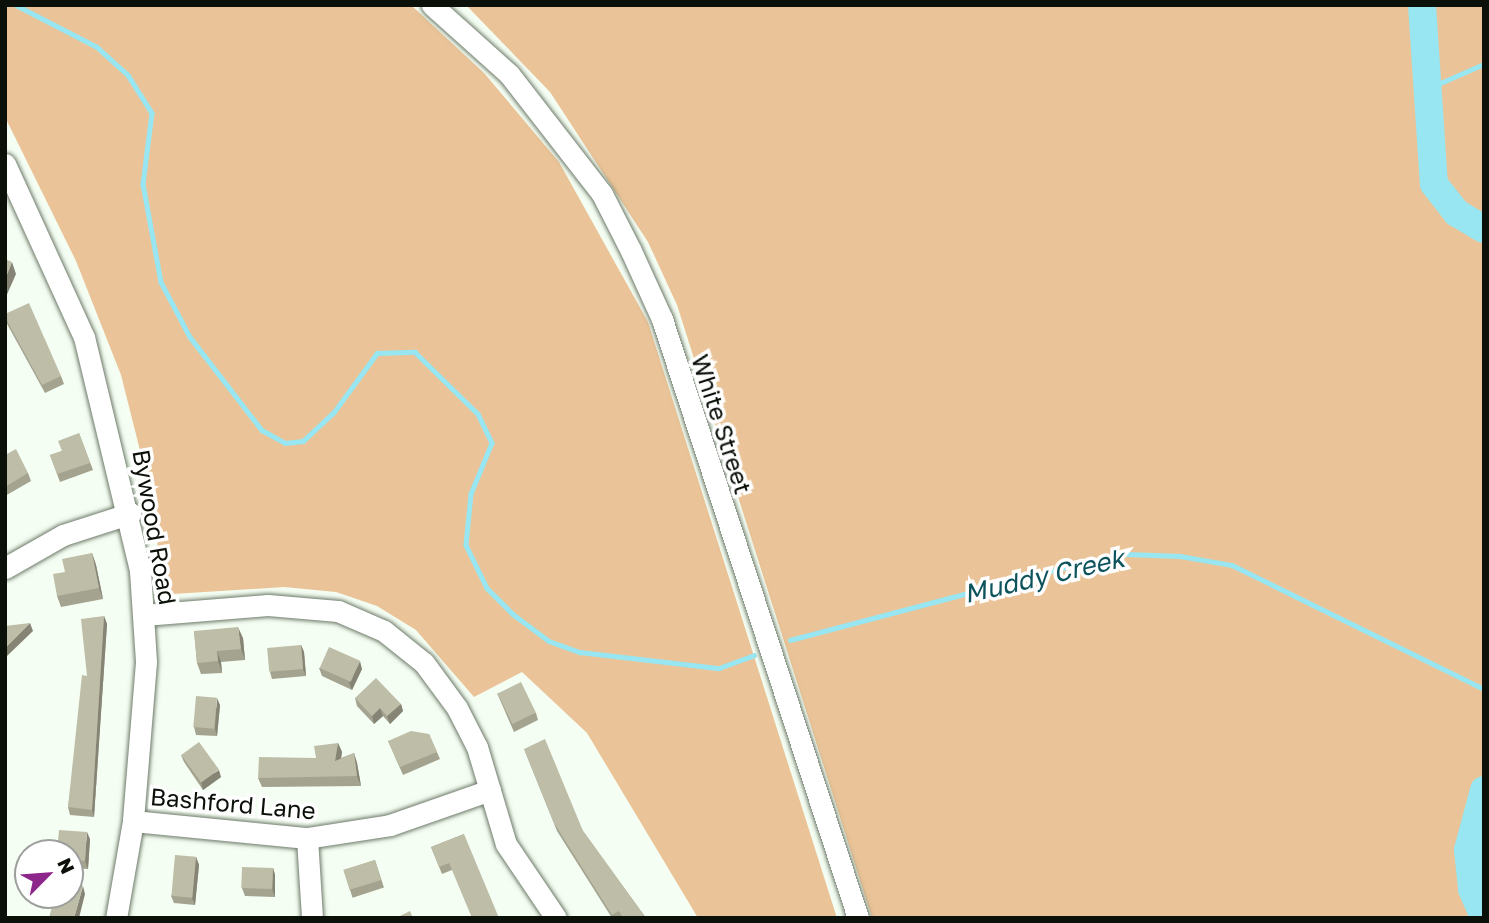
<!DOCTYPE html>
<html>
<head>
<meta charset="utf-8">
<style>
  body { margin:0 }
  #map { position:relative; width:1489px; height:923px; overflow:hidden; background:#f5fef3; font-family:"Golos Text",sans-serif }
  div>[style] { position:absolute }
  .green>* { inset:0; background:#eac498 }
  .stream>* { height:4.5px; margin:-2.25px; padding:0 2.25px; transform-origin:2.25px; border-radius:2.25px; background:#97e6f1 }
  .river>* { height:28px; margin:-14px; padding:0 14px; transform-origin:14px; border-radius:14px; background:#97e6f1 }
  .roads { filter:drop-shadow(0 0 2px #6d7a69) drop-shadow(0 0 2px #6d7a69) }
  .minor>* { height:21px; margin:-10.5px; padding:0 10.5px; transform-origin:10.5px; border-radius:10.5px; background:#fff }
  .wall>* { inset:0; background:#a3a390; transform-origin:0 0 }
  .shaded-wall>* { inset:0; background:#858475 }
  .building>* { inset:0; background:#bebda7; transform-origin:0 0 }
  span { translate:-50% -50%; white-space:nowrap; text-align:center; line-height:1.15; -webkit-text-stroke:7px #fff; paint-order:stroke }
  .street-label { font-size:24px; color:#0b1009 }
  .water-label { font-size:26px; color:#0c535b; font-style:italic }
  .frame { position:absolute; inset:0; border:7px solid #0b1009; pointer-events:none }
  .north { position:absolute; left:14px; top:839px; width:70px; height:70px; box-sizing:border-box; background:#fff; border:2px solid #9d9f9d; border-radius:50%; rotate:65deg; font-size:19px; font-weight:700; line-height:28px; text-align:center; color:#0b1009 }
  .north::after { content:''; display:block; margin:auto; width:24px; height:32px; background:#8d258b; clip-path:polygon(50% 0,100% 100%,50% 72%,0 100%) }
</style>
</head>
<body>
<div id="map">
  <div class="green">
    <i style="clip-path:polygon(5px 5px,411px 5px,484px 73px,559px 162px,648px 322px,837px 918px,698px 918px,587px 733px,522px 672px,474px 697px,416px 630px,377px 606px,336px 592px,284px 587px,173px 594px,162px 587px,153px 502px,121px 375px,76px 261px,5px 117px)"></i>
    <i style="clip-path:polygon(466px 5px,1484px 5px,1484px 918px,872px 918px,677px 305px,648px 242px,550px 92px)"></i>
  </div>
  <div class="stream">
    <i style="left:16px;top:5px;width:91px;rotate:27.4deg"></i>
    <i style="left:97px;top:47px;width:42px;rotate:42.1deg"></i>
    <i style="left:128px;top:75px;width:45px;rotate:57.7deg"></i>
    <i style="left:152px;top:113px;width:72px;rotate:97.2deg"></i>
    <i style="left:143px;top:184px;width:100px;rotate:79.6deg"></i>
    <i style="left:161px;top:282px;width:62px;rotate:62.2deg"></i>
    <i style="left:190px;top:337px;width:118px;rotate:52.3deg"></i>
    <i style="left:262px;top:430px;width:26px;rotate:29deg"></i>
    <i style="left:285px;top:443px;width:18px;rotate:-6deg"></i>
    <i style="left:303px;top:441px;width:42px;rotate:-43.1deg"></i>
    <i style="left:334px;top:412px;width:73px;rotate:-53.9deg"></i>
    <i style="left:377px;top:353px;width:38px;rotate:-2deg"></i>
    <i style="left:415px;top:352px;width:88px;rotate:44.5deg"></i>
    <i style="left:478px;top:414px;width:32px;rotate:64deg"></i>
    <i style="left:492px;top:443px;width:55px;rotate:112.4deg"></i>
    <i style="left:471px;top:494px;width:51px;rotate:95.6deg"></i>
    <i style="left:466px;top:545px;width:48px;rotate:64deg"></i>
    <i style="left:487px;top:588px;width:37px;rotate:45deg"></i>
    <i style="left:513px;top:614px;width:45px;rotate:36.9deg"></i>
    <i style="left:549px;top:641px;width:33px;rotate:20deg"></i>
    <i style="left:580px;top:652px;width:140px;rotate:6.6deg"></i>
    <i style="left:719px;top:668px;width:37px;rotate:-20deg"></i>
    <i style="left:1429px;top:88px;width:60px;rotate:-23.6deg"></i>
    <i style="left:790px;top:640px;width:277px;rotate:-14.8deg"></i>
    <i style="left:1058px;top:569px;width:71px;rotate:-12.3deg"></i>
    <i style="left:1127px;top:554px;width:53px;rotate:2.2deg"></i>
    <i style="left:1180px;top:556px;width:53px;rotate:9.8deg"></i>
    <i style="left:1232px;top:565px;width:281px;rotate:26.2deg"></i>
  </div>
  <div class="river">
    <i style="left:1422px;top:5px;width:179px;rotate:86.2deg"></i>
    <i style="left:1434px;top:184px;width:37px;rotate:52deg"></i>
    <i style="left:1457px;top:213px;width:31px;rotate:31deg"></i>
    <i style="left:1484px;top:790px;width:62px;rotate:104.9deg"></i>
    <i style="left:1468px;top:850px;width:39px;rotate:84deg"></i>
    <i style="left:1472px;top:889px;width:30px;rotate:67deg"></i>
  </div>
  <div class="roads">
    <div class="minor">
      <i style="left:432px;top:5px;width:103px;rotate:41.9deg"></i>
      <i style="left:509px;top:74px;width:152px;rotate:52.2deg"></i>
      <i style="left:602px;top:194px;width:64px;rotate:63deg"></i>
      <i style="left:631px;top:251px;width:75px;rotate:65.5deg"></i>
      <i style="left:662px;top:319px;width:630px;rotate:71.88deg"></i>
      <i style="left:5px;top:164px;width:190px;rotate:65.5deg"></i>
      <i style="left:84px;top:337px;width:241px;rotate:76.5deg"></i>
      <i style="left:140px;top:571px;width:91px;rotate:86.2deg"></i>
      <i style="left:146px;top:662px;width:160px;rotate:94.7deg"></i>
      <i style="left:133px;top:821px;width:98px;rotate:99.9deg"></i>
      <i style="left:5px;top:568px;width:67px;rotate:-29.6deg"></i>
      <i style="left:63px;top:535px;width:71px;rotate:-17.9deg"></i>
      <i style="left:144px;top:615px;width:124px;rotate:-4.6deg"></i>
      <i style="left:268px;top:605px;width:70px;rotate:4.9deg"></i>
      <i style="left:338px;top:611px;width:50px;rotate:23.5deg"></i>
      <i style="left:384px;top:631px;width:51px;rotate:38.7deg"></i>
      <i style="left:424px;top:663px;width:56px;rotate:53.7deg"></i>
      <i style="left:457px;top:708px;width:44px;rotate:62.9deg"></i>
      <i style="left:477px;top:747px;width:101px;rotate:73.4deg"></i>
      <i style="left:506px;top:844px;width:89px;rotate:56deg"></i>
      <i style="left:133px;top:821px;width:175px;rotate:5.6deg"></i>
      <i style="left:307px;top:838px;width:84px;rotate:-8.9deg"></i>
      <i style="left:390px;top:825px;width:106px;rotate:-19.3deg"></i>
      <i style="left:307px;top:838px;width:80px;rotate:86.4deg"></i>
    </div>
  </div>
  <div class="wall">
    <i style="clip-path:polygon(5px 314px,61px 376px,64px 384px,45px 393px,6px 322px)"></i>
    <i style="clip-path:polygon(79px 433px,93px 470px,60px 482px,50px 455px,62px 451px)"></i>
    <i style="clip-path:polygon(5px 455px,28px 473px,31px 481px,5px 496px)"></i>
    <i style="clip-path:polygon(92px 553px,96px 565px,103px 599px,61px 607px,57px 596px,65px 572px)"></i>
    <i style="clip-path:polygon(104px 616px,107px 624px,94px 817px,70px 815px,68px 807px,87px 676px)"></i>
    <i style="clip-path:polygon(194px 631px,243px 638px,245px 660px,221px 662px,222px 673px,201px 674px,197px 663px)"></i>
    <i style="clip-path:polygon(301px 645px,304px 652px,306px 676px,272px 679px,270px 672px)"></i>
    <i style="clip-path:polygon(319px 668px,362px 669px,352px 690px,322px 676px)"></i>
    <i style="clip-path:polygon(497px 693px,536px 713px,538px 720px,514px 732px)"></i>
    <i style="clip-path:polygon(355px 698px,401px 704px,403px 711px,390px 724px,383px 716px,374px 724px,357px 706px)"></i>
    <i style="clip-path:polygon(220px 705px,217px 736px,196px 735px,194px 727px)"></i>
    <i style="clip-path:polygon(429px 734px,440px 759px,403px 775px,388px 741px)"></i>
    <i style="clip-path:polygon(338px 743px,342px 752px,341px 758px,354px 753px,357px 763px,361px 786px,262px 787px,258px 778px,316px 758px)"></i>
    <i style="clip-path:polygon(524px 749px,583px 831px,646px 918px,612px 918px,557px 831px)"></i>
    <i style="clip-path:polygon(181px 755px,221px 777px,203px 790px,184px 762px)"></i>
    <i style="clip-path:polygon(464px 834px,452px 870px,442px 874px,431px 847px)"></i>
    <i style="clip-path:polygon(90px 839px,88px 869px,70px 868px,70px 853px)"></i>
    <i style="clip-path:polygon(196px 857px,199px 865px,195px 905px,174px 903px,171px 896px)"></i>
    <i style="left:375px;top:860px;width:29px;height:33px;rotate:72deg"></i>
    <i style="clip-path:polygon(273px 868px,275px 875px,275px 897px,245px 896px,242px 888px)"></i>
  </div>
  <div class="shaded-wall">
    <i style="clip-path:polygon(12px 262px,16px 274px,5px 299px,5px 279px)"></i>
    <i style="clip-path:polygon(92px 553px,96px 565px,103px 599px,99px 588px)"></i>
    <i style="clip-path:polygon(104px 616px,107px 624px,94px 817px,92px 810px)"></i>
    <i style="clip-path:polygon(30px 623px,33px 631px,7px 656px,5px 648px)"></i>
    <i style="clip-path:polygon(238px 627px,243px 638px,245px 660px,241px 649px)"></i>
    <i style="clip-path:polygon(301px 645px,304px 652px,306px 676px,303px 669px)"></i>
    <i style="clip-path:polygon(217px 651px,221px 662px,222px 673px,218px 661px)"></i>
    <i style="clip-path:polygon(360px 661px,362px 669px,352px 690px,349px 683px)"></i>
    <i style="clip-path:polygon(217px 698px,220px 705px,217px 736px,215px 729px)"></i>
    <i style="clip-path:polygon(401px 704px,403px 711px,390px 724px,387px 716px)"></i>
    <i style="clip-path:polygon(380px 708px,383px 716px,374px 724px,372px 716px)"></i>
    <i style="clip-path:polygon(338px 743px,342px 752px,339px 771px,335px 761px)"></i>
    <i style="clip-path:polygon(354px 753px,357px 763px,361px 786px,357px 776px)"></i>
    <i style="clip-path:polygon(219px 770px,221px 777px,203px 790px,201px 782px)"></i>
    <i style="clip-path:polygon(87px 832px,90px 839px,88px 869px,85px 861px)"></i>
    <i style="clip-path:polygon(196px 857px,199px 865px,195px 905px,192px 898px)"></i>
    <i style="clip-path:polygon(273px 868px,275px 875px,275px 897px,272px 889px)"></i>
    <i style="clip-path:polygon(83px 886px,85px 894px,79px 918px,74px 918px)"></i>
  </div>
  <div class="building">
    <i style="clip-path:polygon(5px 259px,12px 262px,5px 279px)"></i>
    <i style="clip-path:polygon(29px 303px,61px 376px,42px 385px,5px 317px,5px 314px)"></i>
    <i style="clip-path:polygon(79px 433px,90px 463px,57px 474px,50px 455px,62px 451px,58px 441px)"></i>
    <i style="clip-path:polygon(16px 449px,28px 473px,5px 487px,5px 455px)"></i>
    <i style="clip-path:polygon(92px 553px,99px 588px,57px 596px,53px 574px,65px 572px,62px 559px)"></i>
    <i style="clip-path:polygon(104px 616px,92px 810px,68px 807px,82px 675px,87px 676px,81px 619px)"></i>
    <i style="clip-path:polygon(30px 623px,5px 648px,5px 626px)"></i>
    <i style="clip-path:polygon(238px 627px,241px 649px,217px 651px,218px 661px,197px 663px,194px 631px)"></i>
    <i style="left:301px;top:645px;width:24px;height:34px;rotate:85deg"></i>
    <i style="left:329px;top:647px;width:34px;height:23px;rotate:24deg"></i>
    <i style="clip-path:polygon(376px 678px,401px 704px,387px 716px,380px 708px,372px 716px,355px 698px)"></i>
    <i style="left:521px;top:682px;width:34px;height:26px;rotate:64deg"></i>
    <i style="left:196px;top:696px;width:21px;height:31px;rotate:5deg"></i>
    <i style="clip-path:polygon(411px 731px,429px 734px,437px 752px,400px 767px,388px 741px)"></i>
    <i style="clip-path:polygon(545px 739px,583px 831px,646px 918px,623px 918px,619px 911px,612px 915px,554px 823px,524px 749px)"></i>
    <i style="left:199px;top:742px;width:34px;height:22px;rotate:54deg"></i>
    <i style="clip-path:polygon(338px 743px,335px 761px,354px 753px,357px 776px,258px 778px,259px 757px,316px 758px,314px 746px)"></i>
    <i style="clip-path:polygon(59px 830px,87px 832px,85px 861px,70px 860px,70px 853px,57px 853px)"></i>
    <i style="clip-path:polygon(464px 834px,499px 918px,472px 918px,449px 863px,439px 867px,431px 847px)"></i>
    <i style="left:175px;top:855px;width:21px;height:41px;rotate:5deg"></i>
    <i style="left:375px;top:860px;width:21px;height:33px;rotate:73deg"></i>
    <i style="left:242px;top:867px;width:31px;height:21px;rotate:2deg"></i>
    <i style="clip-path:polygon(70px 882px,83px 886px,74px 918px,49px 918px,55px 895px,70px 895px)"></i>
    <i style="clip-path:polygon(410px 911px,413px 918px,396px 918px)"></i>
  </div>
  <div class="street-label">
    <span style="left:722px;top:424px;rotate:72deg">White Street</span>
    <span style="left:155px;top:527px;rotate:80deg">Bywood Road</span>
    <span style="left:233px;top:803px;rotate:5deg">Bashford Lane</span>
  </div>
  <div class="water-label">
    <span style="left:1044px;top:576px;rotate:-13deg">Muddy Creek</span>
  </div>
  <div class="frame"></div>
  <div class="north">N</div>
</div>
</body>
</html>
